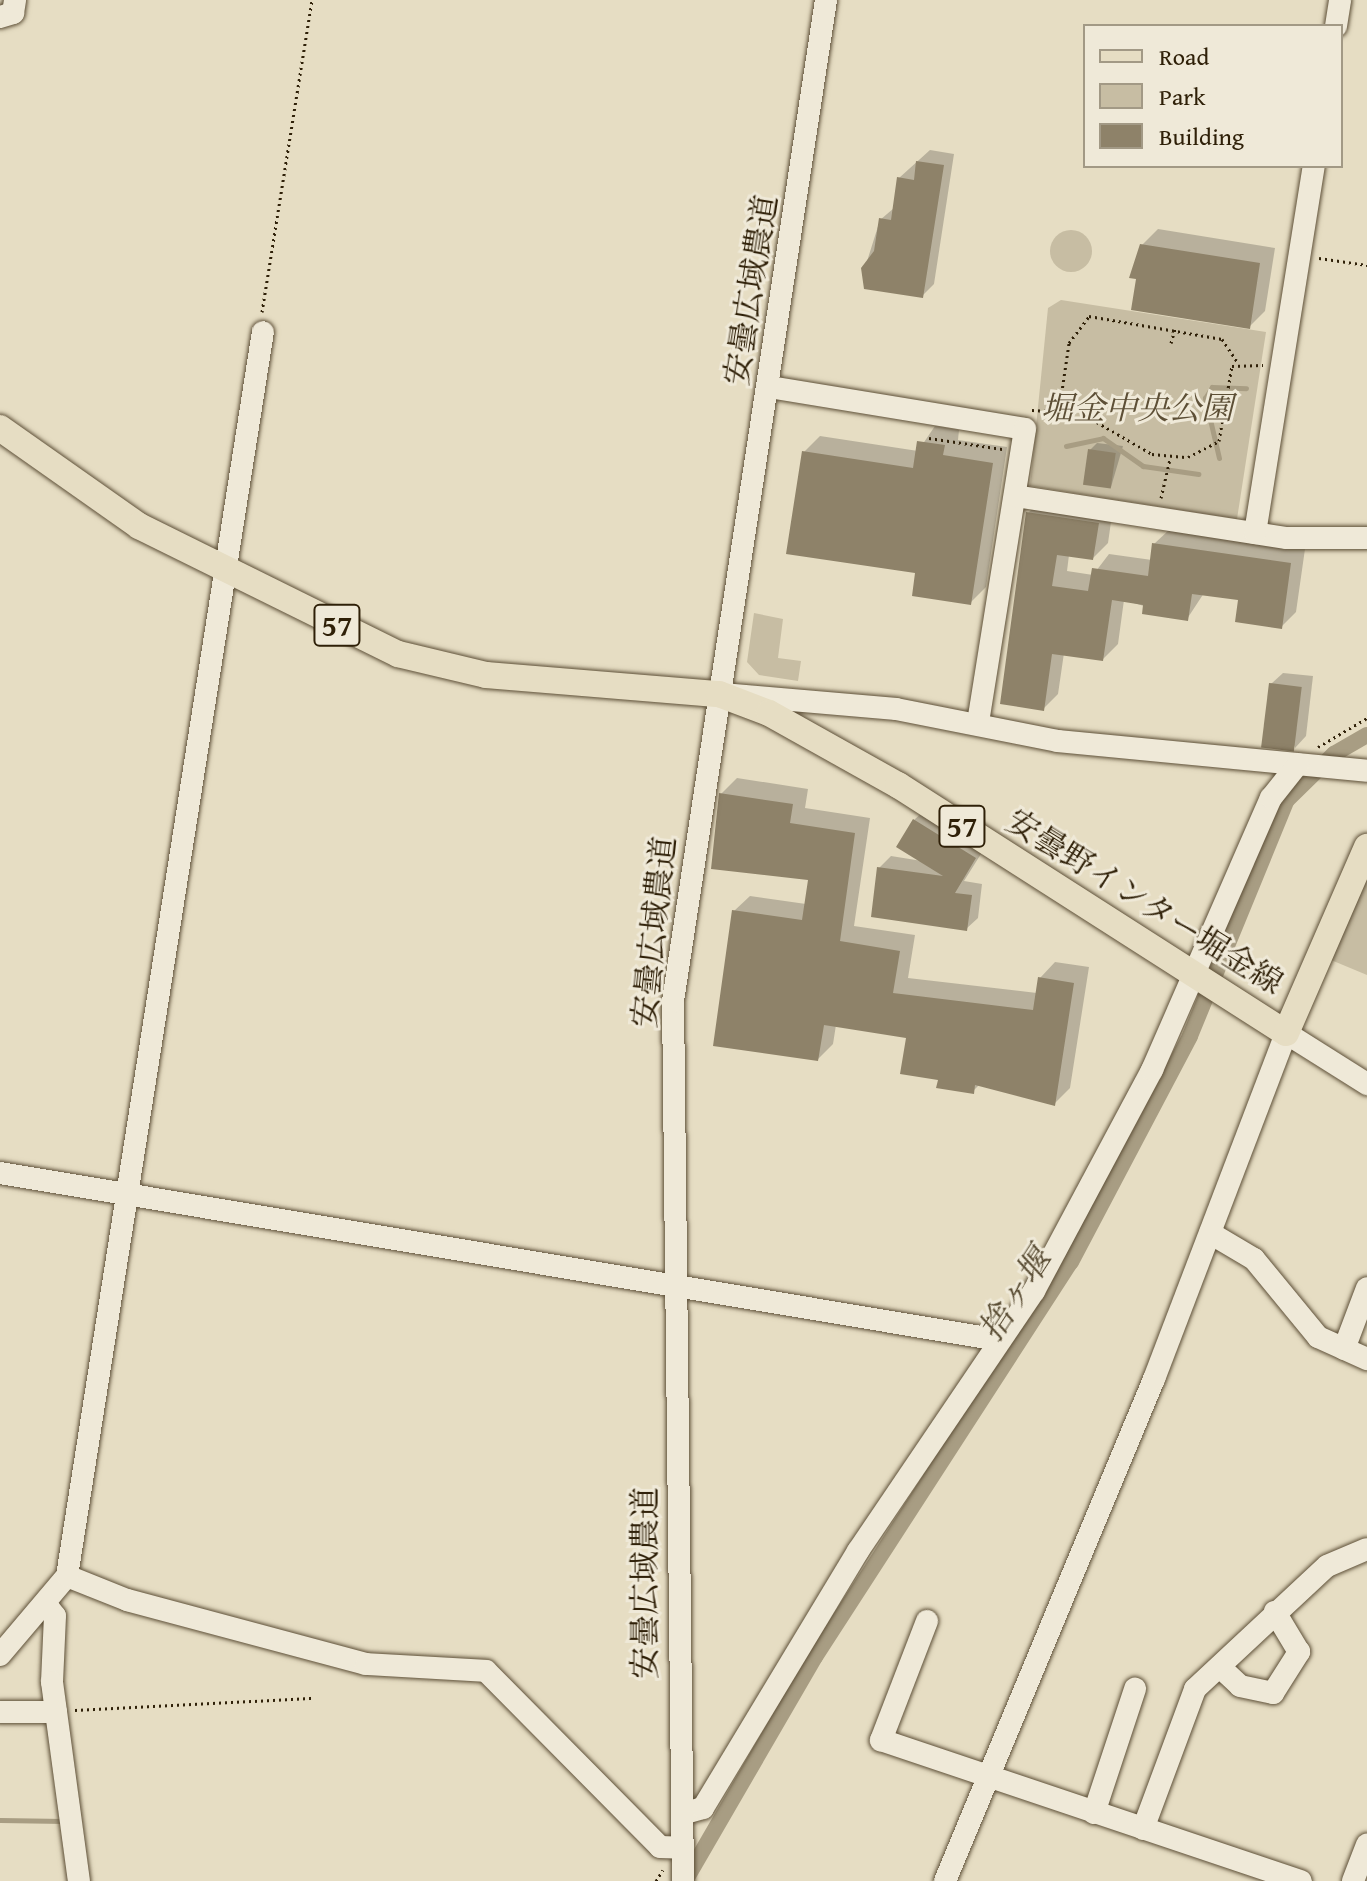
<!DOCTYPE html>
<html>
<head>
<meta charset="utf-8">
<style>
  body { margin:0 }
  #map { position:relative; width:1367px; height:1881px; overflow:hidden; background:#e6ddc3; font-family:"Gentium Book Plus","Noto Serif JP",serif }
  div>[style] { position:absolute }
  .green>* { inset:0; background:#c7bda3 }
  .round { border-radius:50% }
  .shadow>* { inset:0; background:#0003 }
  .stream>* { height:5px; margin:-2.5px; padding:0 2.5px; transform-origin:2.5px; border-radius:2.5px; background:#a89d83 }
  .canal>* { height:16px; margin:-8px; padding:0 8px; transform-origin:8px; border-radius:8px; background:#a89d83 }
  .building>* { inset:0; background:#8e8269; transform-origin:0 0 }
  .path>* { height:3px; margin-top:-1.5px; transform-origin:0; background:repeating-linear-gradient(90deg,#2f2008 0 2px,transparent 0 6px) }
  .roads { filter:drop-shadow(0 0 2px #5d4f37) drop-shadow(0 0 2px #5d4f37) }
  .minor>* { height:22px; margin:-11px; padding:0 11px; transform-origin:11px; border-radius:11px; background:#efe9d8 }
  .major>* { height:26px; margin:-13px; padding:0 13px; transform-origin:13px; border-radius:13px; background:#e6ddc3 }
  span { translate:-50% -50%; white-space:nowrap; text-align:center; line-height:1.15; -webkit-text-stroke:6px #efe9d8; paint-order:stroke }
  .shield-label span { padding:2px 6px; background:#efe9d8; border:2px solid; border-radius:6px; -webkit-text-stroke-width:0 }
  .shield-label { font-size:30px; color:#2f2008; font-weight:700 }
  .street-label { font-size:32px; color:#2f2008 }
  .park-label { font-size:32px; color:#5d4f36; font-style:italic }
  .water-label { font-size:34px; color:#594c33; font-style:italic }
  .legend { position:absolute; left:1083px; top:24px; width:260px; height:144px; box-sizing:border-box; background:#efe9d8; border:2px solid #a29985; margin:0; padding:10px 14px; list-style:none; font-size:24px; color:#2f2008 }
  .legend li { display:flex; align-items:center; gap:16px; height:40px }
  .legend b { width:40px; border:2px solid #a29985 }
</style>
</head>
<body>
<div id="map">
  <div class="green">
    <i class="round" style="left:1050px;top:230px;width:42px;height:42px"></i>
    <i style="clip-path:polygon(1061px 300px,1266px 332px,1237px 519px,1030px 486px,1048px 308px)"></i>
    <i style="clip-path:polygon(754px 613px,783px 619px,778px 658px,801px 661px,798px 681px,759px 675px,747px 662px)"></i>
    <i style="clip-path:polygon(1367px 872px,1367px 975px,1331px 960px)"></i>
  </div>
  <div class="shadow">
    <i style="clip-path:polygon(930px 150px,954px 154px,934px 284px,922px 296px,863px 274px,880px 220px,894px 208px,899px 178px)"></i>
    <i style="clip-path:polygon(1158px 229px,1275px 248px,1265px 311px,1249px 327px,1142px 245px)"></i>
    <i style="clip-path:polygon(935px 426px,959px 430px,958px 440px,1007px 447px,986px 587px,970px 603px,917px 572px,804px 452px,820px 436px,918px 451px)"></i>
    <i style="clip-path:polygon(1097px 443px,1123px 446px,1111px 487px,1090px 450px)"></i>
    <i style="clip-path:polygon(1043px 498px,1113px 508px,1108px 543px,1093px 558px,1069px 555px,1067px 571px,1093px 575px,1109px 554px,1152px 560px,1154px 544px,1170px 529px,1305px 549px,1296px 612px,1281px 627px,1240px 599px,1204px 593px,1187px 619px,1124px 600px,1118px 644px,1103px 659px,1064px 653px,1058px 694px,1043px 709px,1028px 513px)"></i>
    <i style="clip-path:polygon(1283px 673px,1313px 676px,1306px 736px,1295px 748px,1271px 684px)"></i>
    <i style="clip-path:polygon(737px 778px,808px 789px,805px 808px,870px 818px,854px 926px,915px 935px,908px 978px,1037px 993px,1040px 978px,1055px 962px,1089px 967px,1070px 1088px,1054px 1104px,980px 1084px,973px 1091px,940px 1078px,908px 1037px,836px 1025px,833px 1044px,818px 1059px,734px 911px,750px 896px,806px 904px,810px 878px,721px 794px)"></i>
    <i style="clip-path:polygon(926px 809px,986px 846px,964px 881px,982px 884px,978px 918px,966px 929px,879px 868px,891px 856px,922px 861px,914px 820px)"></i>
  </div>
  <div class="stream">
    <i style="left:1066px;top:446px;width:38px;rotate:-12deg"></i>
    <i style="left:1103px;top:438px;width:49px;rotate:35deg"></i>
    <i style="left:1143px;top:466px;width:56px;rotate:8.3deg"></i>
    <i style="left:1219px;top:458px;width:62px;rotate:-103.1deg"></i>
    <i style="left:1205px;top:398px;width:13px;rotate:-58deg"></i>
    <i style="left:1212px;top:387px;width:34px;rotate:2deg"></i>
    <i style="left:0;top:1820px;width:64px;rotate:0.9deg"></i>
  </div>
  <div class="canal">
    <i style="left:685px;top:1881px;width:259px;rotate:-59.9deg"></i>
    <i style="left:815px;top:1657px;width:471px;rotate:-57.1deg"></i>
    <i style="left:1071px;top:1262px;width:255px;rotate:-62.2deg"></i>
    <i style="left:1190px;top:1036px;width:255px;rotate:-67.7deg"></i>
    <i style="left:1287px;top:800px;width:66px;rotate:-44.4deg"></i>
    <i style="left:1334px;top:754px;width:38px;rotate:-30deg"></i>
  </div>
  <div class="building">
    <i style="clip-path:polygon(916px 161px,944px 165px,923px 298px,864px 289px,861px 268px,874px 251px,879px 218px,891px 220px,897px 177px,914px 180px)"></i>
    <i style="clip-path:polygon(1140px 244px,1260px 263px,1250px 329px,1131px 310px,1136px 279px,1129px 278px)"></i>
    <i style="clip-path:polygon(917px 441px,945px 445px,943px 455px,993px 463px,971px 605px,912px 596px,915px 573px,786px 554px,802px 451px,913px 468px)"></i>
    <i style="left:1088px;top:449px;width:28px;height:36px;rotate:8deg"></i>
    <i style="clip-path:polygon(1026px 512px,1099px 523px,1093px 560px,1057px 555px,1052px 586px,1088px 591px,1092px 568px,1148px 576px,1152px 543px,1291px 563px,1282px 629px,1235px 622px,1238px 600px,1192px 594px,1188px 621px,1142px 614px,1143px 605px,1112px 600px,1103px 661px,1052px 654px,1044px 711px,1000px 704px)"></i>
    <i style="left:1269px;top:683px;width:33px;height:65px;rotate:7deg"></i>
    <i style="clip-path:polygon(719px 793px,793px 804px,790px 823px,855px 833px,840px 941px,900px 951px,893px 993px,1033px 1010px,1038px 977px,1074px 983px,1055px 1106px,975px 1085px,974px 1094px,936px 1088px,938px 1080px,900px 1074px,906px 1038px,824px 1025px,818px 1061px,713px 1046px,732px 910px,802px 920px,808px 880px,711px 869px)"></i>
    <i style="clip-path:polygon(913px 819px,976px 858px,955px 893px,972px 895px,967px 931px,871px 917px,877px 867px,943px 876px,896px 847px)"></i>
  </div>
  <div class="path">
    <i style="left:1319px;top:258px;width:49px;rotate:8.3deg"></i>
    <i style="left:262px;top:312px;width:316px;rotate:-80.9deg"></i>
    <i style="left:1171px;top:343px;width:15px;rotate:-74deg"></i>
    <i style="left:1032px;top:410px;width:49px;rotate:3.5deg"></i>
    <i style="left:1081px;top:413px;width:82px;rotate:30deg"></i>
    <i style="left:1152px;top:454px;width:36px;rotate:5deg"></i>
    <i style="left:1188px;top:457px;width:35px;rotate:-27deg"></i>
    <i style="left:1219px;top:441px;width:76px;rotate:-80.2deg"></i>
    <i style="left:1232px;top:366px;width:31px;rotate:-2deg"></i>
    <i style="left:1059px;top:411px;width:69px;rotate:-81.6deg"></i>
    <i style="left:1069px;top:343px;width:34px;rotate:-53deg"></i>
    <i style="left:1089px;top:316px;width:135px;rotate:9.8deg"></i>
    <i style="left:1222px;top:339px;width:29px;rotate:56deg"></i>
    <i style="left:929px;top:438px;width:74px;rotate:8.6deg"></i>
    <i style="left:1161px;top:498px;width:39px;rotate:-77deg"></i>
    <i style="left:1318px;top:747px;width:57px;rotate:-30.6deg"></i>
    <i style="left:75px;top:1710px;width:240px;rotate:-2.9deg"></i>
    <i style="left:656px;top:1881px;width:13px;rotate:-58deg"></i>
  </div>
  <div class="roads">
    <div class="minor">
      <i style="left:0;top:17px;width:14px;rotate:-17deg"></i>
      <i style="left:13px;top:13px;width:13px;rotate:-81deg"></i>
      <i style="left:1336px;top:26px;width:26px;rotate:-81deg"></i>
      <i style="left:769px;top:387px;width:259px;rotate:9.3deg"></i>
      <i style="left:1025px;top:429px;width:297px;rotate:99.1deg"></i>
      <i style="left:1015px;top:496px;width:275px;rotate:8.8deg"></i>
      <i style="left:1287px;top:538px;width:80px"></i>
      <i style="left:1255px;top:533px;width:372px;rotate:-80.9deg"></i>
      <i style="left:722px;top:694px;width:175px;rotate:4.9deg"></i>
      <i style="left:896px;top:709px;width:165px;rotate:11.2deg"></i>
      <i style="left:1058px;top:741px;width:310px;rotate:5.5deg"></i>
      <i style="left:0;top:1173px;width:1013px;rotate:9.49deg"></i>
      <i style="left:1210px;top:1233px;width:51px;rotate:30.6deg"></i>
      <i style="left:1254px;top:1259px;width:101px;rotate:50.6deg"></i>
      <i style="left:1318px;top:1337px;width:54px;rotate:24.2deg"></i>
      <i style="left:1344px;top:1349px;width:65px;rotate:-69.3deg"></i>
      <i style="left:67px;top:1576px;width:65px;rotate:21.8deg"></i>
      <i style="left:127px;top:1600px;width:247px;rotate:15deg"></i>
      <i style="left:366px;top:1664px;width:120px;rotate:3.3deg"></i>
      <i style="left:486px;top:1671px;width:247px;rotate:45.3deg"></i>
      <i style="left:660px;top:1847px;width:23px;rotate:2deg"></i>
      <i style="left:48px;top:1607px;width:11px;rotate:52deg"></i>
      <i style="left:55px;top:1616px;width:66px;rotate:92.6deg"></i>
      <i style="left:52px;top:1682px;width:201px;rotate:82.3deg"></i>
      <i style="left:927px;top:1621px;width:128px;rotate:111.1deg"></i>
      <i style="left:881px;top:1740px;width:443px;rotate:18.6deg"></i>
      <i style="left:0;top:1655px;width:104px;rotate:-49.7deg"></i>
      <i style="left:67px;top:1576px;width:1259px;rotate:-81.05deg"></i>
      <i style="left:1221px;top:1668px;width:26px;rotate:43deg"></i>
      <i style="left:1240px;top:1686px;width:34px;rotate:12deg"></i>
      <i style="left:1273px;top:1693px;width:49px;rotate:-57.6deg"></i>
      <i style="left:1299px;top:1652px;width:47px;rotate:-121deg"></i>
      <i style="left:0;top:1712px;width:56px"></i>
      <i style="left:1094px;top:1813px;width:131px;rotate:-71.7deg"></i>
      <i style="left:682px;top:1814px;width:22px;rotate:-16deg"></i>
      <i style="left:703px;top:1808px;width:300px;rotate:-58.9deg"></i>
      <i style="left:858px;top:1551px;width:314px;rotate:-55.9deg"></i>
      <i style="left:1034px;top:1291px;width:251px;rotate:-61.9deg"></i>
      <i style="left:1152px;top:1070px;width:297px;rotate:-66.4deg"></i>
      <i style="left:1271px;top:798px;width:43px;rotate:-51.5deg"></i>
      <i style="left:1143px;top:1829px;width:149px;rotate:-69.6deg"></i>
      <i style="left:1195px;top:1689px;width:180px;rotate:-43deg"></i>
      <i style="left:1327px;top:1566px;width:43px;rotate:-23deg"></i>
      <i style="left:683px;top:1881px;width:880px;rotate:-90.65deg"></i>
      <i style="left:673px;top:1001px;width:1013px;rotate:-81.31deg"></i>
      <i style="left:945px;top:1881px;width:544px;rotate:-67.4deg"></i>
      <i style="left:1154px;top:1379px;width:370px;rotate:-69.1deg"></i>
      <i style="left:1286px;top:1033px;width:96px;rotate:32.2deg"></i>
      <i style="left:1353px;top:1881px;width:39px;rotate:-69deg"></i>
    </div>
    <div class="major">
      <i style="left:0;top:428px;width:170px;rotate:35.2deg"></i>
      <i style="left:139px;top:526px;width:289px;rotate:26.3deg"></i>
      <i style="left:398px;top:654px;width:90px;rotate:13.4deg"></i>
      <i style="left:486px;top:675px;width:234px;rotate:4.7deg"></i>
      <i style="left:719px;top:694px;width:53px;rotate:20.8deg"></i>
      <i style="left:769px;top:713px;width:148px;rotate:29.2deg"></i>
      <i style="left:898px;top:785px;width:460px;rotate:32.6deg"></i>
      <i style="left:1286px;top:1033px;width:203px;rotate:-66.5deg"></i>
    </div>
  </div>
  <div class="shield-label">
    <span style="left:337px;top:625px">57</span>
    <span style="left:962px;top:826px">57</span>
  </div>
  <div class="street-label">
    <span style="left:751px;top:290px;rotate:-81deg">安曇広域農道</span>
    <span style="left:1145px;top:902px;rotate:32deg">安曇野インター堀金線</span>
    <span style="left:654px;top:932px;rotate:-84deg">安曇広域農道</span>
    <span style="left:645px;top:1583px;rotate:-90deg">安曇広域農道</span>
  </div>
  <div class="park-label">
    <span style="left:1137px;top:408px">堀金中央公園</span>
  </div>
  <div class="water-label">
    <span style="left:1014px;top:1294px;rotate:-57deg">捨ヶ堰</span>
  </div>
  <ul class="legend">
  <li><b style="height:10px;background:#e6ddc3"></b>Road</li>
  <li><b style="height:22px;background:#c7bda3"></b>Park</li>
  <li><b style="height:22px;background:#8e8269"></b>Building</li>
  </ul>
</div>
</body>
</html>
